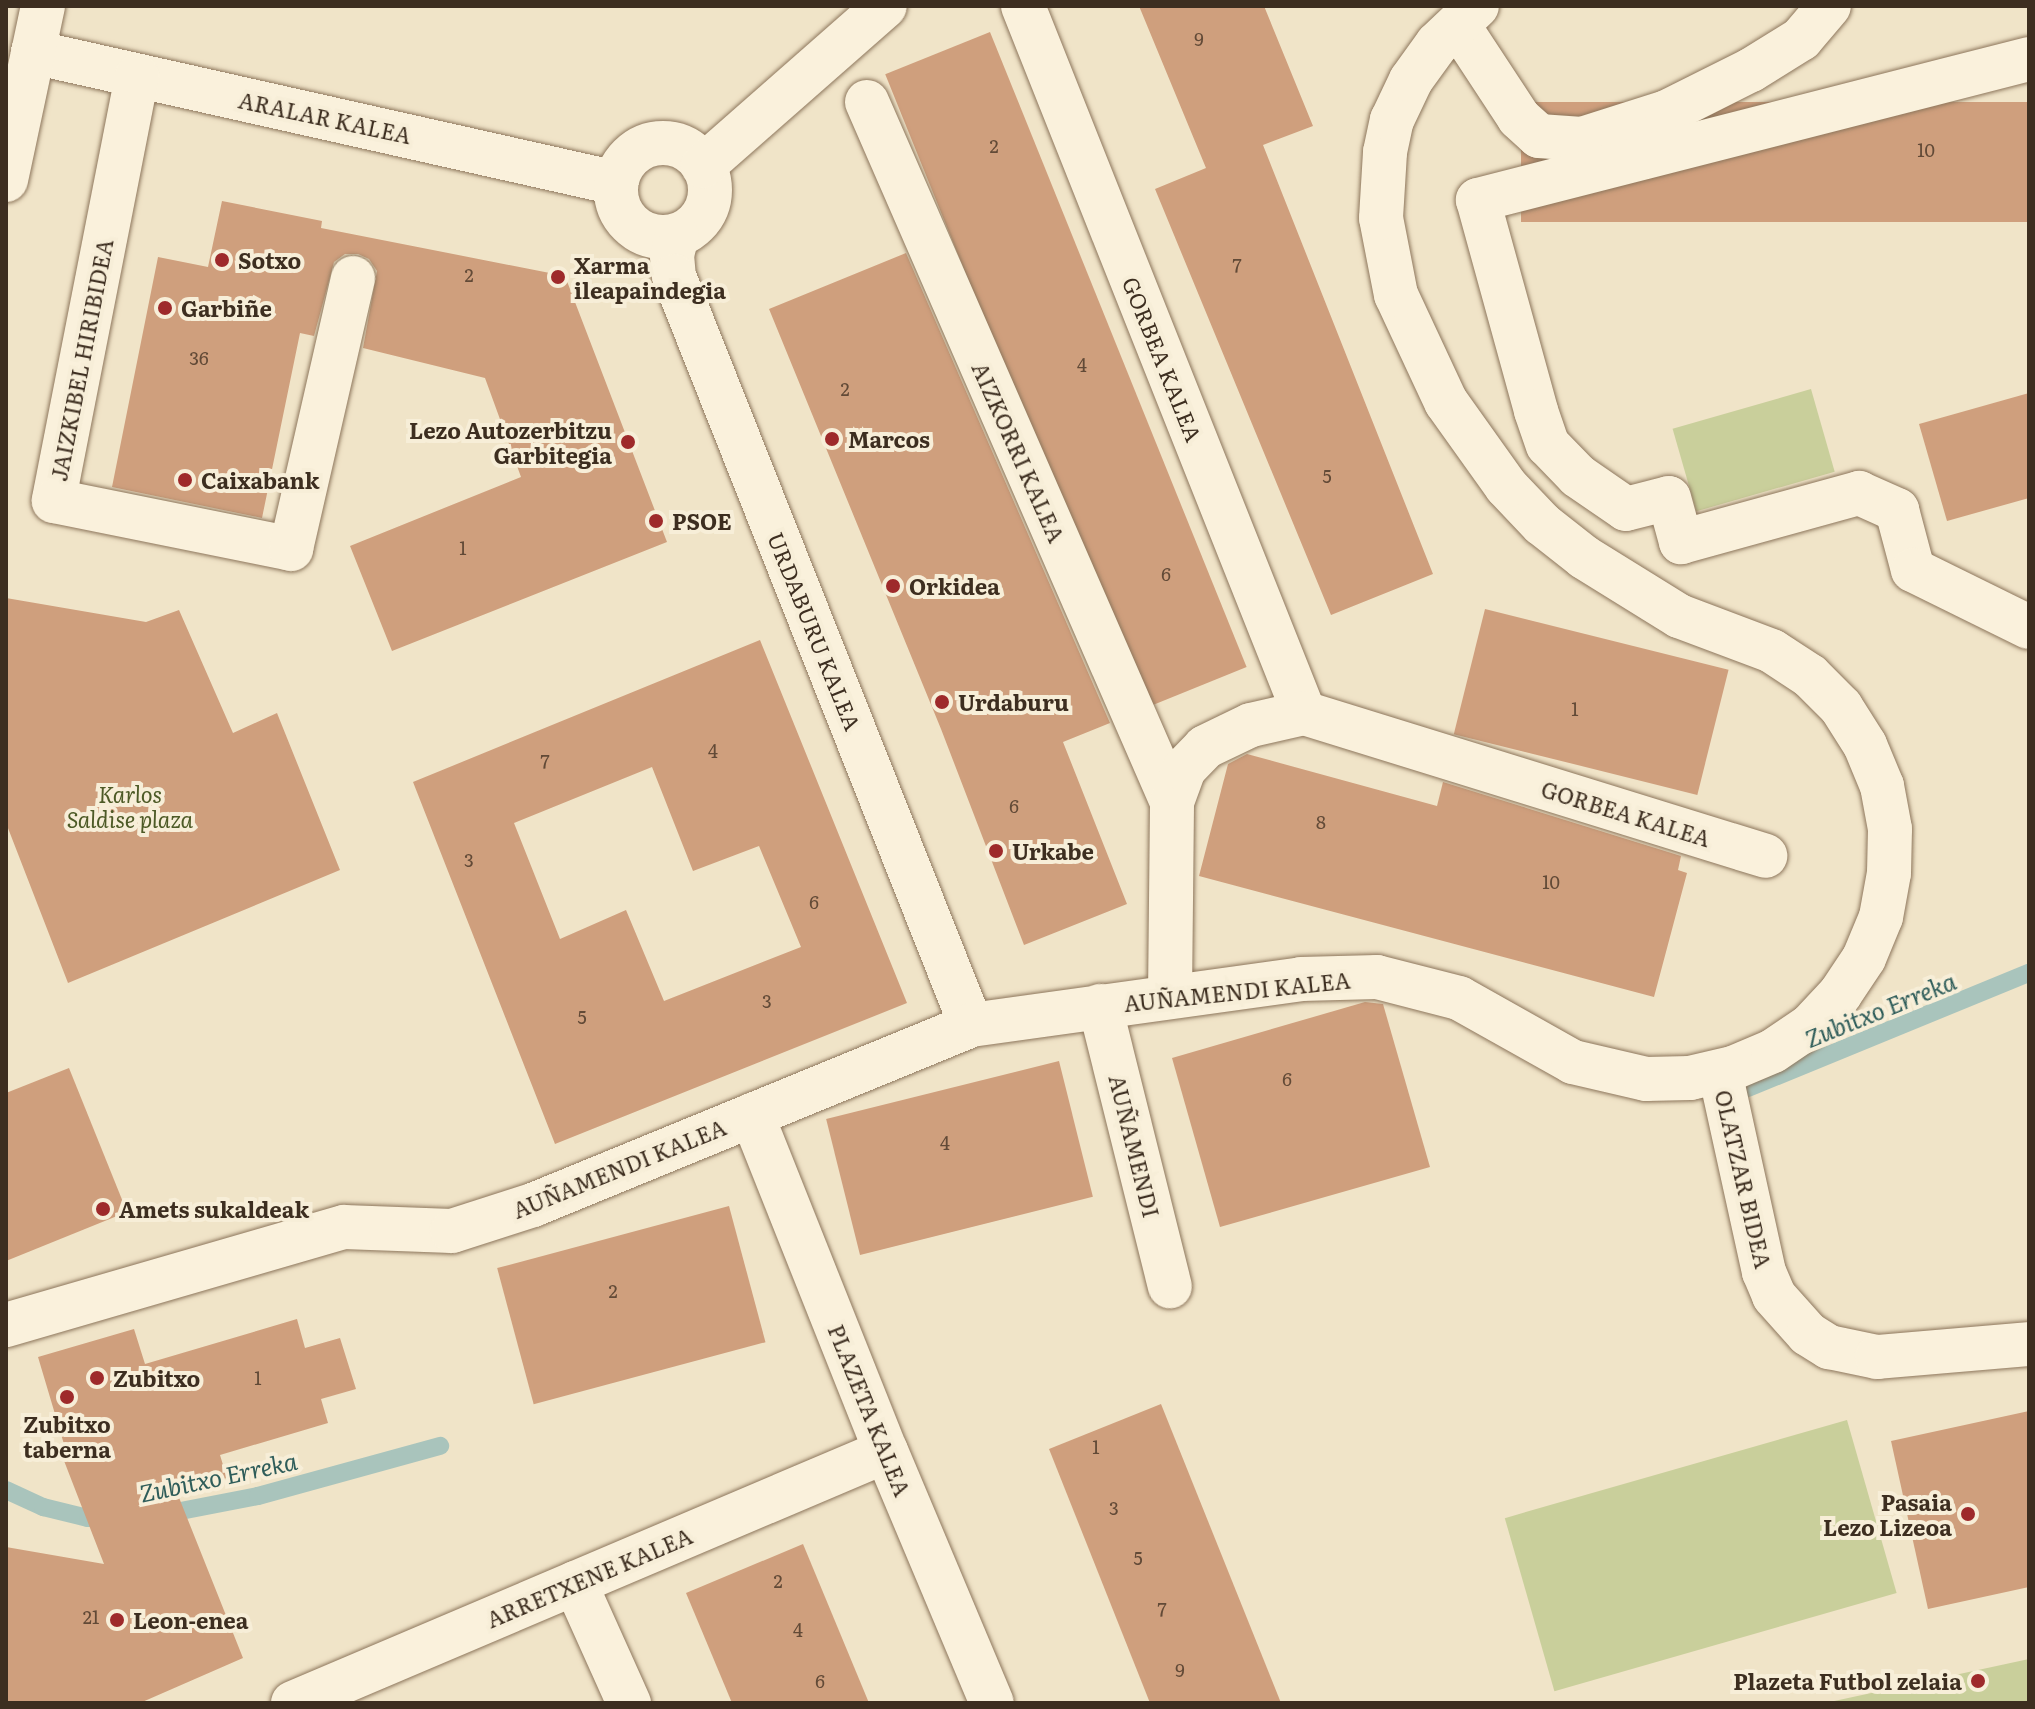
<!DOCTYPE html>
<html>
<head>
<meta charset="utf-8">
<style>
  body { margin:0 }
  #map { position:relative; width:2035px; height:1709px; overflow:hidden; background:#f0e4c8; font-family:Literata,serif }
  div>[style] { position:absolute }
  .green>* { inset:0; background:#c9cf9b; transform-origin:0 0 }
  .stream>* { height:18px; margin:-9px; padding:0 9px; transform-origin:9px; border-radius:9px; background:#a9c4bc }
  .building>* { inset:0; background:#cf9f7d; transform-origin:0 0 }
  .roads { filter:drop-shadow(0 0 2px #8d765c) drop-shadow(0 0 2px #8d765c) }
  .street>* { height:44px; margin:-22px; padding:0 22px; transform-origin:22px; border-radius:22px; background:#faf1dc }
  .street>.ring { margin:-22px; padding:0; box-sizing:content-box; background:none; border:44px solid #faf1dc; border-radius:50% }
  .secondary>* { height:44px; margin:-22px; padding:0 22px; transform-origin:22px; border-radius:22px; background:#faf1dc }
  .dots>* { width:22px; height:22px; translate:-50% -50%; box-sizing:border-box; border:4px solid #f7eed8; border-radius:50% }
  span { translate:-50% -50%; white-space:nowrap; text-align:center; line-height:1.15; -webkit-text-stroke:8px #f7eed8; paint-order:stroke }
  .number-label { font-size:18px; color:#624a37 }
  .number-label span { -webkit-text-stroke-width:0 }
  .street-label { font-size:22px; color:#3d2e20 }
  .poi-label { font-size:22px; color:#3d2e20; font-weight:700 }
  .left { translate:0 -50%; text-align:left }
  .right { translate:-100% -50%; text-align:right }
  .park-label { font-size:22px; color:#4d5a26; font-style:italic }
  .water-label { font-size:24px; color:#2f5d5a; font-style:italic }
  .frame { position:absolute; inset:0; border:8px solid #3d2e20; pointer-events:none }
</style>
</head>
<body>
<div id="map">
  <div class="green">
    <i style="left:1811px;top:389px;width:86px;height:144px;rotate:74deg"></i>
    <i style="left:1847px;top:1420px;width:180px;height:356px;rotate:74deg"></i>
    <i style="clip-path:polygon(2029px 1659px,2029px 1703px,1825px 1703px)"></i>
  </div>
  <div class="stream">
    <i style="left:1748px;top:1088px;width:304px;rotate:-22.3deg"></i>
    <i style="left:6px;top:1490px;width:41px;rotate:24.7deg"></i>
    <i style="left:43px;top:1507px;width:46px;rotate:13.7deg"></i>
    <i style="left:88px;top:1518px;width:22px"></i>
    <i style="left:160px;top:1515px;width:100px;rotate:-11deg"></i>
    <i style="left:258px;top:1496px;width:189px;rotate:-15.4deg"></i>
  </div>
  <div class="building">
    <i style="clip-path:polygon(1139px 6px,1264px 6px,1313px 126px,1263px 145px,1433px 574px,1331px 615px,1155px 189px,1206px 168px)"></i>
    <i style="left:990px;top:32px;width:685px;height:113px;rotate:68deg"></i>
    <i style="left:2029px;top:102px;width:120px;height:508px;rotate:90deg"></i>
    <i style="clip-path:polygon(222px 201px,322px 221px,321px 228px,565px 276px,667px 542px,392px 651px,350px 546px,521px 477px,485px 378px,363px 348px,377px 271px,369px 259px,358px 254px,345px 254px,334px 262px,314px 336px,300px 333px,262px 518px,112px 487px,158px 257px,208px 267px)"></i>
    <i style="clip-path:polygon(906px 253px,1110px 723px,1063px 742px,1127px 904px,1024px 945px,941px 729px,769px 309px)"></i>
    <i style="clip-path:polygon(2029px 393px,2029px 498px,1947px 521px,1919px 424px)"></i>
    <i style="clip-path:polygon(6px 598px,146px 622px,179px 610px,233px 733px,277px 713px,340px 870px,68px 983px,6px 823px)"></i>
    <i style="left:1485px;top:609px;width:251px;height:129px;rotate:14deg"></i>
    <i style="clip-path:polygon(evenodd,760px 640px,907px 1003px,555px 1144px,413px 782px,760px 640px,652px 767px,693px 871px,759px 846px,801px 947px,664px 1001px,626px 910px,560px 939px,514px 823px,652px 767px)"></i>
    <i style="clip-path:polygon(1247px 754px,1437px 806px,1443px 782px,1681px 856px,1678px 870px,1687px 873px,1654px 997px,1199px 876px,1228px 764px)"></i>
    <i style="clip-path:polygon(1365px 1002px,1383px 1004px,1430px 1167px,1220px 1227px,1172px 1058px)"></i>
    <i style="left:1059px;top:1061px;width:140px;height:240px;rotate:76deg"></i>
    <i style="clip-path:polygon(69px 1068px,127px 1212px,6px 1261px,6px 1093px)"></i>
    <i style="left:729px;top:1206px;width:141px;height:240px;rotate:75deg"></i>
    <i style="clip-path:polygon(297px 1319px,305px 1348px,340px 1338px,356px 1389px,321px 1399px,328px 1423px,220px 1455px,227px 1478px,176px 1490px,243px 1658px,140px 1703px,6px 1703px,6px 1547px,104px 1564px,61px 1453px,66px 1451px,38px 1357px,134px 1329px,145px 1364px)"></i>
    <i style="clip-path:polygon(1161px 1404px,1281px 1703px,1150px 1703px,1049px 1449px)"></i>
    <i style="clip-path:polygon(2029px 1411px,2029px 1587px,1928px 1609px,1891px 1441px)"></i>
    <i style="clip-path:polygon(803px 1544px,869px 1703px,732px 1703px,686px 1593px)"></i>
  </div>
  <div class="roads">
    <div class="street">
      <i style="left:1023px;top:6px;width:761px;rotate:68.32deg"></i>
      <i style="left:1458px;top:25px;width:111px;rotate:56.7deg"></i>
      <i style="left:1519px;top:118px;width:27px;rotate:42deg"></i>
      <i style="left:1539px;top:136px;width:43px;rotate:4deg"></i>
      <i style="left:1582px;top:139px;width:89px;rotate:-17.6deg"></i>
      <i style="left:1667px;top:112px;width:94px;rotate:-26.6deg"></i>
      <i style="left:1751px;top:70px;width:59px;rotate:-31.8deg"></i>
      <i style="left:1801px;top:39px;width:43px;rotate:-49.7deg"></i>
      <i style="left:33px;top:52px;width:598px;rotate:12.66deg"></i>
      <i style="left:2029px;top:59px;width:569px;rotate:165.65deg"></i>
      <i style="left:1478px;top:200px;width:219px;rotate:74.6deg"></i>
      <i style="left:1536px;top:411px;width:36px;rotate:71deg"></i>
      <i style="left:1548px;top:445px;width:43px;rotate:45.9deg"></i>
      <i style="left:1578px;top:476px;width:58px;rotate:34.5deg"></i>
      <i style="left:1626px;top:509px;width:44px;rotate:-14.3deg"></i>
      <i style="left:1669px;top:498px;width:46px;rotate:74.7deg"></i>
      <i style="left:1681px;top:542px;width:185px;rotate:-15.4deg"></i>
      <i style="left:1859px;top:493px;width:42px;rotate:24.1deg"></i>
      <i style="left:1897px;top:510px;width:62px;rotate:75.1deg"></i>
      <i style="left:1913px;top:570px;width:129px;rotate:26.2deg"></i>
      <i style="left:137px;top:76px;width:433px;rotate:101.1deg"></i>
      <i style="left:54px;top:501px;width:242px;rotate:11.4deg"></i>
      <i style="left:291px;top:549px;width:278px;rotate:-77.1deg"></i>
      <i style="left:867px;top:102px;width:764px;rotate:66.46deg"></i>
      <i class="ring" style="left:616px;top:143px;width:50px;height:50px"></i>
      <i style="left:703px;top:166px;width:242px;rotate:-41.3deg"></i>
      <i style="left:677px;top:236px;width:20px;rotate:105deg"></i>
      <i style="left:672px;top:255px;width:21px;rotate:85deg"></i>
      <i style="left:674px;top:276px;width:806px;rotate:68.37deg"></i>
      <i style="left:1170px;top:996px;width:194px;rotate:-89.4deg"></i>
      <i style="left:1172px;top:802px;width:35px;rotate:-70deg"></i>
      <i style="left:1184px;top:769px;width:30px;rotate:-46deg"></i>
      <i style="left:1205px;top:747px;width:51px;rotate:-25.6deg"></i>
      <i style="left:1251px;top:725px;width:54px;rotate:-12.8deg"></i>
      <i style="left:1304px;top:713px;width:483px;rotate:17.2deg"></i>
      <i style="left:1100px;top:1006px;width:289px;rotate:76deg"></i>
      <i style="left:1720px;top:1072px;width:205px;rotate:77.6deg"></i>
      <i style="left:1764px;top:1272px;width:26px;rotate:67deg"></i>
      <i style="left:1774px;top:1296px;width:51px;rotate:48.2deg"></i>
      <i style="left:1808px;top:1334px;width:25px;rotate:32deg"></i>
      <i style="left:1829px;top:1347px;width:49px;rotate:11.8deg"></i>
      <i style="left:1877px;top:1357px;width:153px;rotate:-4.9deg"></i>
      <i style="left:752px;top:1115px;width:362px;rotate:68.3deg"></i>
      <i style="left:886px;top:1451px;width:273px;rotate:67.2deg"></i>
      <i style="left:6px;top:1325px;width:352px;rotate:-16.2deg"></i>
      <i style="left:344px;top:1227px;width:108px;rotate:2.1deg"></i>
      <i style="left:452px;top:1231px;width:85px;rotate:-17.8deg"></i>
      <i style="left:533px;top:1205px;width:474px;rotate:-22.3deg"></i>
      <i style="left:971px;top:1025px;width:333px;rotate:-7.9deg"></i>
      <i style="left:1301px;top:979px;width:76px;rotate:-1.5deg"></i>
      <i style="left:1377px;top:977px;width:85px;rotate:14.4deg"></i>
      <i style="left:1459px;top:998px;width:131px;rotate:29.3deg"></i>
      <i style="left:1573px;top:1062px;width:75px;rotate:13.1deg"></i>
      <i style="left:1646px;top:1079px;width:44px;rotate:-1.3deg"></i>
      <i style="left:1690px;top:1078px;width:44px;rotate:-13.1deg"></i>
      <i style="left:1733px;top:1068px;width:43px;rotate:-23deg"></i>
      <i style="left:1773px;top:1051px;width:45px;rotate:-34deg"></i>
      <i style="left:1810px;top:1026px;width:44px;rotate:-46.8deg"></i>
      <i style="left:1840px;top:994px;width:43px;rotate:-56.3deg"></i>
      <i style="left:1864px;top:958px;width:44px;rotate:-67.5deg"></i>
      <i style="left:1881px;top:917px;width:45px;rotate:-79.7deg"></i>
      <i style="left:1889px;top:873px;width:44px;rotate:-88.7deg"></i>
      <i style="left:1890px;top:829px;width:44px;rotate:-100.5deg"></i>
      <i style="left:1882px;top:786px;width:44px;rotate:-112.5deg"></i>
      <i style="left:1865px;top:745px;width:45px;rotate:-122.3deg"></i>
      <i style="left:1841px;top:707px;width:44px;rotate:-135deg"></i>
      <i style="left:1810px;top:676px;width:45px;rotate:-146.7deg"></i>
      <i style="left:1772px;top:651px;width:99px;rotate:-159.4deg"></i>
      <i style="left:1679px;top:616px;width:112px;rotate:-148.2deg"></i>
      <i style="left:1584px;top:557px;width:53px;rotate:-141.8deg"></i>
      <i style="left:1542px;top:524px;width:52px;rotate:-133.5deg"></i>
      <i style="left:1506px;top:486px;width:103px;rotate:-125.5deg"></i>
      <i style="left:1446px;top:402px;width:118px;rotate:-115deg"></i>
      <i style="left:1396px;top:295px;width:78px;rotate:-101deg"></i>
      <i style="left:1381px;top:218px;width:66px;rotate:-86.5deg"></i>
      <i style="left:1385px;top:152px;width:33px;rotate:-78deg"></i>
      <i style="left:1392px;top:120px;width:44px;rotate:-64.6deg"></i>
      <i style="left:1411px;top:80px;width:44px;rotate:-54.2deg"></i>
      <i style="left:1437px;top:44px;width:55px;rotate:-43.5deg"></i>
      <i style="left:575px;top:1583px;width:132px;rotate:65.8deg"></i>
      <i style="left:293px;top:1703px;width:644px;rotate:-23.02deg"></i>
    </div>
    <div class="secondary">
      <i style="left:6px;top:180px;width:178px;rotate:-78deg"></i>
    </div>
  </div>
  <div class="dots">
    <i style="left:222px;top:260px;background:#9e2a2b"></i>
    <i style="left:558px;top:277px;background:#9e2a2b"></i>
    <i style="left:165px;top:308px;background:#9e2a2b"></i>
    <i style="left:832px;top:439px;background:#9e2a2b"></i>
    <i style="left:628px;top:442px;background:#9e2a2b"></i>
    <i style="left:185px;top:480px;background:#9e2a2b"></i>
    <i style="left:656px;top:521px;background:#9e2a2b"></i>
    <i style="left:893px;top:586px;background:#9e2a2b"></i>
    <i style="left:942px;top:702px;background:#9e2a2b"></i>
    <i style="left:996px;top:851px;background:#9e2a2b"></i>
    <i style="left:103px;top:1209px;background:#9e2a2b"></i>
    <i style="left:97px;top:1378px;background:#9e2a2b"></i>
    <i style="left:67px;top:1397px;background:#9e2a2b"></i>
    <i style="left:1968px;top:1514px;background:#9e2a2b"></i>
    <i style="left:117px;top:1620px;background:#9e2a2b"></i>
    <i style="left:1978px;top:1681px;background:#9e2a2b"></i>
  </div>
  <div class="number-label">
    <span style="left:1199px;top:39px">9</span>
    <span style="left:994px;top:146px">2</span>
    <span style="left:1926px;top:150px">10</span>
    <span style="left:1237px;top:265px">7</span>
    <span style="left:469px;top:275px">2</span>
    <span style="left:199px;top:358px">36</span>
    <span style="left:1082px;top:365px">4</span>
    <span style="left:845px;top:389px">2</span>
    <span style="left:1327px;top:476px">5</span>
    <span style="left:463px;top:548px">1</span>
    <span style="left:1166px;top:574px">6</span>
    <span style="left:1575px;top:709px">1</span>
    <span style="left:713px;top:751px">4</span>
    <span style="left:545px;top:761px">7</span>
    <span style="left:1014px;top:806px">6</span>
    <span style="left:1321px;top:822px">8</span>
    <span style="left:469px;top:860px">3</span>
    <span style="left:1551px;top:882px">10</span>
    <span style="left:814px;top:902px">6</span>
    <span style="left:767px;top:1001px">3</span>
    <span style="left:582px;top:1017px">5</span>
    <span style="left:1287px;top:1079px">6</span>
    <span style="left:945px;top:1143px">4</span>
    <span style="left:613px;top:1291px">2</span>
    <span style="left:258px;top:1378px">1</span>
    <span style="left:1096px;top:1447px">1</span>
    <span style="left:1114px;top:1508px">3</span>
    <span style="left:1138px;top:1558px">5</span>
    <span style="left:778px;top:1581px">2</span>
    <span style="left:1162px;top:1609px">7</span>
    <span style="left:91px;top:1617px">21</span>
    <span style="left:798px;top:1630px">4</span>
    <span style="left:1180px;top:1670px">9</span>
    <span style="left:820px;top:1681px">6</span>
  </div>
  <div class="street-label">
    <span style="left:325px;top:117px;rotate:12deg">ARALAR KALEA</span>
    <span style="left:1163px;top:359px;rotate:68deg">GORBEA KALEA</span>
    <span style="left:81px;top:360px;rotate:-79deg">JAIZKIBEL HIRIBIDEA</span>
    <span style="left:1019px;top:452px;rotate:66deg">AIZKORRI KALEA</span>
    <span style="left:815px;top:631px;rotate:68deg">URDABURU KALEA</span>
    <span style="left:1626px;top:813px;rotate:17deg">GORBEA KALEA</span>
    <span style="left:1237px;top:991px;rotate:-6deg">AUÑAMENDI KALEA</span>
    <span style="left:1135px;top:1146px;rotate:76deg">AUÑAMENDI</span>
    <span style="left:619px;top:1168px;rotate:-22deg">AUÑAMENDI KALEA</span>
    <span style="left:1744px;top:1179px;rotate:77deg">OLATZAR BIDEA</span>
    <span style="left:870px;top:1410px;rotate:68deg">PLAZETA KALEA</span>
    <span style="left:589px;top:1577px;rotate:-23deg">ARRETXENE KALEA</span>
  </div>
  <div class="poi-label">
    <span class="left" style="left:238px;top:260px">Sotxo</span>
    <span class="left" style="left:574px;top:277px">Xarma<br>ileapaindegia</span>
    <span class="left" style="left:181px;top:308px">Garbiñe</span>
    <span class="right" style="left:612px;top:442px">Lezo Autozerbitzu<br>Garbitegia</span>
    <span class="left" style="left:848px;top:439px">Marcos</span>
    <span class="left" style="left:201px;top:480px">Caixabank</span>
    <span class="left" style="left:672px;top:521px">PSOE</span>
    <span class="left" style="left:909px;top:586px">Orkidea</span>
    <span class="left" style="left:958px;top:702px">Urdaburu</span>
    <span class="left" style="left:1012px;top:851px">Urkabe</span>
    <span class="left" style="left:119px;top:1209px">Amets sukaldeak</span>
    <span class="left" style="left:113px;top:1378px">Zubitxo</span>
    <span style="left:67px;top:1436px">Zubitxo<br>taberna</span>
    <span class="right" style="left:1952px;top:1514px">Pasaia<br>Lezo Lizeoa</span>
    <span class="left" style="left:133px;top:1620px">Leon-enea</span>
    <span class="right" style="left:1962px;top:1681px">Plazeta Futbol zelaia</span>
  </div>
  <div class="park-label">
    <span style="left:130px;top:806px">Karlos<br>Saldise plaza</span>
  </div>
  <div class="water-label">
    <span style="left:1880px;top:1009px;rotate:-22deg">Zubitxo Erreka</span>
    <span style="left:218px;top:1476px;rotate:-12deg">Zubitxo Erreka</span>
  </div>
  <div class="frame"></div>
</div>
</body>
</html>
